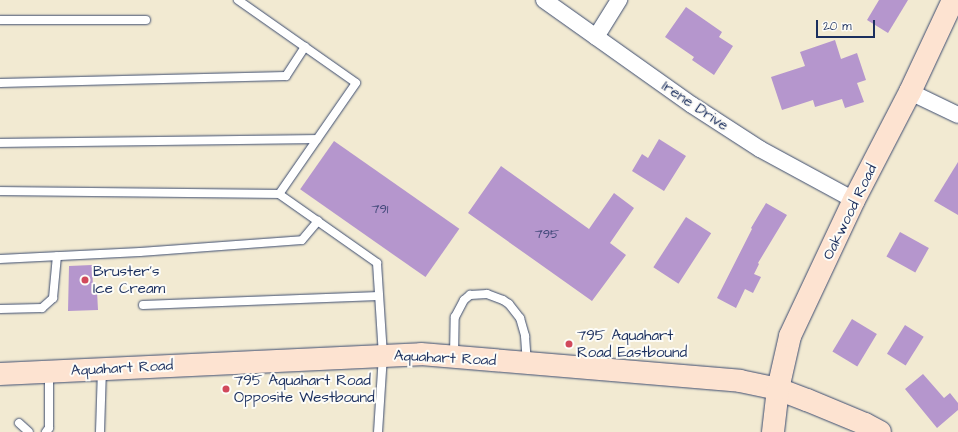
<!DOCTYPE html>
<html>
<head>
<meta charset="utf-8">
<style>
  body { margin:0 }
  #map { position:relative; width:958px; height:432px; overflow:hidden; background:#f2ead2; font-family:"Architects Daughter",sans-serif }
  div>[style] { position:absolute }
  .building>* { inset:0; background:#b596cd; transform-origin:0 0 }
  .roads { filter:drop-shadow(0 0 1px #3b4b6f) drop-shadow(0 0 1px #3b4b6f) }
  .lane>* { height:8px; margin:-4px; padding:0 4px; transform-origin:4px; border-radius:4px; background:#fff }
  .street>* { height:16px; margin:-8px; padding:0 8px; transform-origin:8px; border-radius:8px; background:#fff }
  .secondary>* { height:22px; margin:-11px; padding:0 11px; transform-origin:11px; border-radius:11px; background:#fde3d1 }
  .dots>* { width:11px; height:11px; translate:-50% -50%; box-sizing:border-box; border:2px solid #fdfcf7; border-radius:50% }
  span { translate:-50% -50%; white-space:nowrap; text-align:center; line-height:1.15; -webkit-text-stroke:4px #fdfcf7; paint-order:stroke }
  .number-label { font-size:13px; color:#42497a }
  .number-label span { -webkit-text-stroke-width:0 }
  .street-label { font-size:15px; color:#1b2f5e }
  .poi-label { font-size:15px; color:#1b2f5e }
  .left { translate:0 -50%; text-align:left }
  .scale { position:absolute; left:816px; top:20px; width:59px; height:18px; box-sizing:border-box; border:2px solid #1b2f5e; border-top:0; padding-left:5px; font-size:12px; line-height:14px; white-space:nowrap; color:#1b2f5e; -webkit-text-stroke:3px #fdfcf7; paint-order:stroke }
</style>
</head>
<body>
<div id="map">
  <div class="building">
    <i style="clip-path:polygon(879px 0,908px 0,888px 33px,867px 20px)"></i>
    <i style="clip-path:polygon(686px 7px,722px 32px,719px 37px,733px 46px,714px 75px,692px 60px,694px 57px,665px 37px)"></i>
    <i style="clip-path:polygon(835px 40px,841px 59px,857px 53px,866px 80px,857px 83px,864px 102px,845px 108px,842px 99px,815px 107px,813px 100px,782px 110px,771px 77px,805px 66px,800px 52px)"></i>
    <i style="clip-path:polygon(659px 139px,686px 156px,664px 191px,632px 171px,642px 154px,648px 158px)"></i>
    <i style="left:334px;top:141px;width:153px;height:59px;rotate:35deg"></i>
    <i style="clip-path:polygon(958px 162px,958px 215px,934px 201px)"></i>
    <i style="clip-path:polygon(501px 166px,589px 229px,614px 193px,634px 208px,610px 243px,626px 255px,592px 301px,468px 213px)"></i>
    <i style="clip-path:polygon(766px 203px,787px 215px,758px 263px,759px 264px,754px 274px,761px 277px,753px 293px,745px 289px,736px 308px,717px 298px,752px 229px,751px 228px)"></i>
    <i style="left:686px;top:217px;width:30px;height:60px;rotate:33deg"></i>
    <i style="left:900px;top:232px;width:33px;height:28px;rotate:29deg"></i>
    <i style="clip-path:polygon(92px 265px,93px 287px,97px 291px,98px 310px,68px 311px,69px 266px)"></i>
    <i style="left:852px;top:319px;width:29px;height:38px;rotate:31deg"></i>
    <i style="left:905px;top:325px;width:22px;height:34px;rotate:32deg"></i>
    <i style="clip-path:polygon(923px 374px,944px 398px,950px 393px,958px 403px,958px 410px,937px 428px,905px 389px)"></i>
  </div>
  <div class="roads">
    <div class="lane">
      <i style="left:238px;top:0;width:144px;rotate:35.1deg"></i>
      <i style="left:356px;top:83px;width:135px;rotate:124.7deg"></i>
      <i style="left:279px;top:194px;width:120px;rotate:35.1deg"></i>
      <i style="left:377px;top:263px;width:92px;rotate:86.3deg"></i>
      <i style="left:383px;top:355px;width:77px;rotate:93.7deg"></i>
      <i style="left:0;top:20px;width:146px"></i>
      <i style="left:0;top:83px;width:286px;rotate:-1.4deg"></i>
      <i style="left:286px;top:76px;width:35px;rotate:-57deg"></i>
      <i style="left:0;top:143px;width:317px;rotate:-0.7deg"></i>
      <i style="left:0;top:191px;width:279px;rotate:0.6deg"></i>
      <i style="left:0;top:259px;width:140px;rotate:-2.9deg"></i>
      <i style="left:140px;top:252px;width:162px;rotate:-4.2deg"></i>
      <i style="left:302px;top:240px;width:25px;rotate:-50deg"></i>
      <i style="left:143px;top:305px;width:236px;rotate:-2.2deg"></i>
      <i style="left:0;top:309px;width:42px;rotate:-1.4deg"></i>
      <i style="left:42px;top:308px;width:15px;rotate:-42deg"></i>
      <i style="left:53px;top:298px;width:42px;rotate:-84.6deg"></i>
      <i style="left:454px;top:356px;width:39px;rotate:-89deg"></i>
      <i style="left:455px;top:317px;width:19px;rotate:-62deg"></i>
      <i style="left:464px;top:300px;width:8px;rotate:-40deg"></i>
      <i style="left:470px;top:295px;width:17px;rotate:-3deg"></i>
      <i style="left:487px;top:294px;width:17px;rotate:21deg"></i>
      <i style="left:503px;top:300px;width:7px;rotate:34deg"></i>
      <i style="left:509px;top:304px;width:18px;rotate:52deg"></i>
      <i style="left:520px;top:318px;width:19px;rotate:74deg"></i>
      <i style="left:525px;top:336px;width:26px;rotate:86deg"></i>
      <i style="left:19px;top:423px;width:13px;rotate:42deg"></i>
      <i style="left:46px;top:432px;width:5px;rotate:-53deg"></i>
      <i style="left:49px;top:428px;width:56px;rotate:-90deg"></i>
      <i style="left:100px;top:432px;width:62px;rotate:-88.2deg"></i>
    </div>
    <div class="street">
      <i style="left:544px;top:0;width:181px;rotate:35.4deg"></i>
      <i style="left:692px;top:105px;width:81px;rotate:32.9deg"></i>
      <i style="left:760px;top:149px;width:107px;rotate:28.5deg"></i>
      <i style="left:596px;top:37px;width:44px;rotate:-58.1deg"></i>
      <i style="left:910px;top:92px;width:53px;rotate:25.6deg"></i>
    </div>
    <div class="secondary">
      <i style="left:0;top:374px;width:421px;rotate:-2.7deg"></i>
      <i style="left:421px;top:354px;width:320px;rotate:4.8deg"></i>
      <i style="left:740px;top:381px;width:39px;rotate:12deg"></i>
      <i style="left:778px;top:389px;width:31px;rotate:21deg"></i>
      <i style="left:807px;top:400px;width:63px;rotate:22.5deg"></i>
      <i style="left:865px;top:424px;width:17px;rotate:28deg"></i>
      <i style="left:773px;top:432px;width:43px;rotate:-83.4deg"></i>
      <i style="left:778px;top:389px;width:54px;rotate:-77.2deg"></i>
      <i style="left:790px;top:336px;width:150px;rotate:-64.8deg"></i>
      <i style="left:854px;top:200px;width:122px;rotate:-62.6deg"></i>
      <i style="left:910px;top:92px;width:102px;rotate:-64.9deg"></i>
    </div>
  </div>
  <div class="dots">
    <i style="left:85px;top:280px;background:#d1495b"></i>
    <i style="left:569px;top:344px;background:#d1495b"></i>
    <i style="left:226px;top:389px;background:#d1495b"></i>
  </div>
  <div class="number-label">
    <span style="left:380px;top:209px">791</span>
    <span style="left:547px;top:234px">795</span>
  </div>
  <div class="street-label">
    <span style="left:695px;top:106px;rotate:34deg">Irene Drive</span>
    <span style="left:850px;top:212px;rotate:-64deg">Oakwood Road</span>
    <span style="left:445px;top:358px;rotate:3deg">Aquahart Road</span>
    <span style="left:122px;top:368px;rotate:-3deg">Aquahart Road</span>
  </div>
  <div class="poi-label">
    <span class="left" style="left:93px;top:280px">Bruster's<br>Ice Cream</span>
    <span class="left" style="left:577px;top:344px">795 Aquahart<br>Road Eastbound</span>
    <span class="left" style="left:234px;top:389px">795 Aquahart Road<br>Opposite Westbound</span>
  </div>
  <div class="scale">20 m</div>
</div>
</body>
</html>
